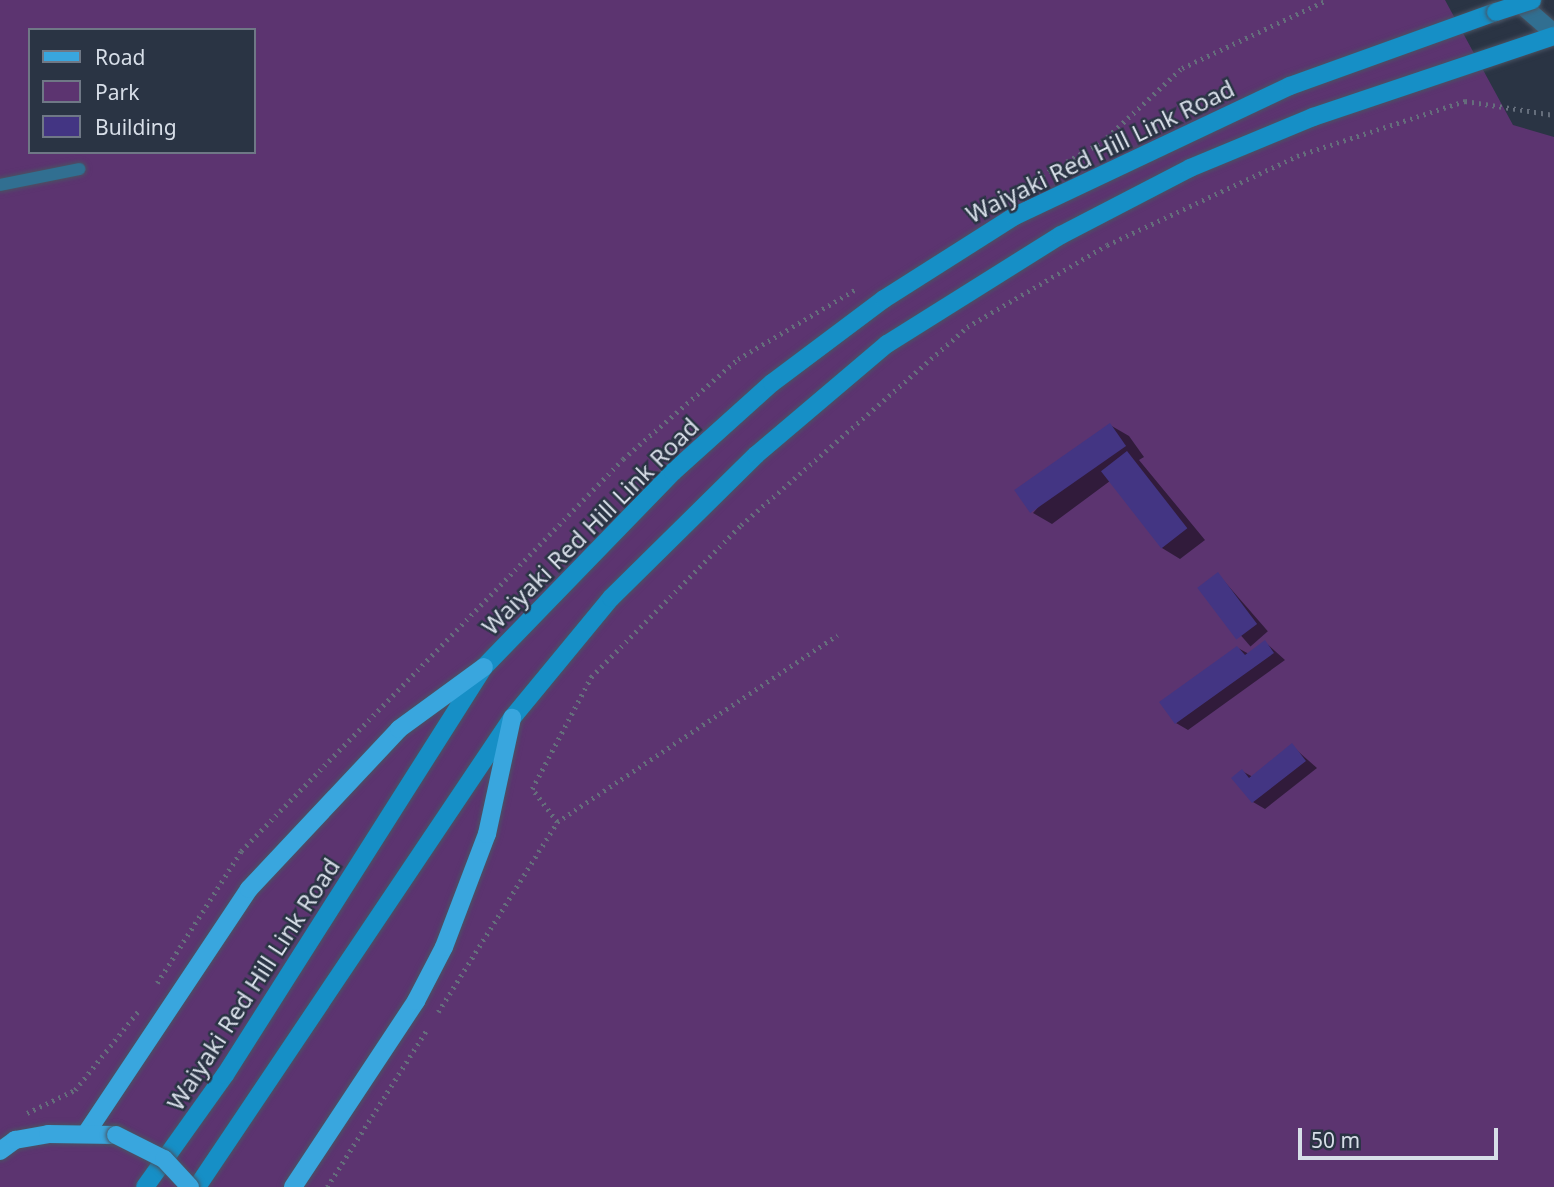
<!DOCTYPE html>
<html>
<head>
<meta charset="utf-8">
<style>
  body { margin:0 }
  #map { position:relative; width:1554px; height:1187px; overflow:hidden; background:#2a3444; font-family:"Noto Sans",sans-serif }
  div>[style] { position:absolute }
  .green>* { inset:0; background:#5c3470 }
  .shadow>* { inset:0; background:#0007; transform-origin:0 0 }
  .building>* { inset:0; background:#433583; transform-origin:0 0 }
  .path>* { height:4.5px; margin-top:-2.25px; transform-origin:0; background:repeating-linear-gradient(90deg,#656e7c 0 2px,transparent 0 7px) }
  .roads { filter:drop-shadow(0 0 2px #495362) drop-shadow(0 0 2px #495362) }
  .service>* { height:12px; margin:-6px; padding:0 6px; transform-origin:6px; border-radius:6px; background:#316f91 }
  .tertiary>* { height:18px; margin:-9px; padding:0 9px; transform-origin:9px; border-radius:9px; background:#316f91 }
  .secondary>* { height:18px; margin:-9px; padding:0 9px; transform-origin:9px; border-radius:9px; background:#168fc6 }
  .primary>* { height:18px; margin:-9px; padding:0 9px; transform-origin:9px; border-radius:9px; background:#39a6de }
  .bridges { filter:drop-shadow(0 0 2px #495362) drop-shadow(0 0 2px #495362) }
  .secondary-bridge>* { height:18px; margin:-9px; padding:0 9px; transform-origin:9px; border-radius:9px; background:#168fc6 }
  .primary-bridge>* { height:18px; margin:-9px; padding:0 9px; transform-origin:9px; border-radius:9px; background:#39a6de }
  span { translate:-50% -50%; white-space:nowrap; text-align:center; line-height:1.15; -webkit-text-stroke:5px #2a3444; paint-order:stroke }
  .street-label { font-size:24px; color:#d7dee8 }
  .legend { position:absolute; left:28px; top:28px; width:228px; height:126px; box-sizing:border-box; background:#2a3444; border:2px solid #6f7886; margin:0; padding:9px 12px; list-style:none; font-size:21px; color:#d7dee8 }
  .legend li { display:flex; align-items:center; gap:14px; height:35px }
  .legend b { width:35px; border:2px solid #6f7886 }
  .scale { position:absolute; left:1298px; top:1128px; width:200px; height:32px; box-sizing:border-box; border:4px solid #d7dee8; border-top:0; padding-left:9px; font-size:21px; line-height:24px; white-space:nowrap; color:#d7dee8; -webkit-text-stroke:5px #2a3444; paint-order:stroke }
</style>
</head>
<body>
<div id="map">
  <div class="green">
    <i style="clip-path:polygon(evenodd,0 0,1445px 0,1513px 125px,1554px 137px,1554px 1187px,0 1187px,0 0,30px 30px,254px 30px,254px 152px,30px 152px,30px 30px)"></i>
  </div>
  <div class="shadow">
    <i style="clip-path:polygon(1110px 425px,1129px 436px,1144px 457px,1139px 460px,1205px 540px,1180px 559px,1162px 548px,1110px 481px,1052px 524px,1033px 513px)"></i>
    <i style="left:1218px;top:574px;width:76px;height:23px;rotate:49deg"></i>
    <i style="clip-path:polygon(1265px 642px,1285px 660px,1188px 730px,1176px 723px,1238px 648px,1249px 654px)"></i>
    <i style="clip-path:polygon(1292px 746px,1317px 768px,1265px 809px,1253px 802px,1242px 771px,1253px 777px)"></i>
  </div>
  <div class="building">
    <i style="left:1110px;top:423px;width:28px;height:117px;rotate:55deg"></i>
    <i style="left:1127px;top:451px;width:98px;height:33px;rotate:52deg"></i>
    <i style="left:1218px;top:572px;width:65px;height:26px;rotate:53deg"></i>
    <i style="clip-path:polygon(1265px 640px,1274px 653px,1175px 724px,1159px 702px,1237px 646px,1245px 655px)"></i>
    <i style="clip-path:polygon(1292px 743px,1306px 761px,1252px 803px,1231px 778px,1242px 769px,1249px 778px)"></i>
  </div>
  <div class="path">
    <i style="left:1030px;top:182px;width:82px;rotate:-29.1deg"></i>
    <i style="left:1102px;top:142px;width:109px;rotate:-42.8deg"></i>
    <i style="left:1182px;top:68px;width:160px;rotate:-25.1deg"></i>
    <i style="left:557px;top:822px;width:41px;rotate:-127.1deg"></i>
    <i style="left:532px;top:789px;width:127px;rotate:-62.2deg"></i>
    <i style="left:591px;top:677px;width:214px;rotate:-45.4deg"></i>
    <i style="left:741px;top:525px;width:300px;rotate:-41.2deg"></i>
    <i style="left:967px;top:327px;width:162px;rotate:-30.4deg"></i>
    <i style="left:1107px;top:245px;width:210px;rotate:-25.1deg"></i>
    <i style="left:1297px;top:156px;width:177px;rotate:-18.1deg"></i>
    <i style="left:1465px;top:101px;width:90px;rotate:8.9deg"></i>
    <i style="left:157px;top:983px;width:156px;rotate:-57.5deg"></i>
    <i style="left:241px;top:851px;width:547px;rotate:-45.74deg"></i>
    <i style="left:623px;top:459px;width:152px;rotate:-41deg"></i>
    <i style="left:738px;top:359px;width:139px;rotate:-30.6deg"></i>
    <i style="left:438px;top:1012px;width:224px;rotate:-57.9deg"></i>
    <i style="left:557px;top:822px;width:337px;rotate:-33.7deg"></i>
    <i style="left:27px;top:1113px;width:53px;rotate:-25.6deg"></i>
    <i style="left:75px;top:1090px;width:102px;rotate:-51.3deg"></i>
    <i style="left:327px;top:1187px;width:188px;rotate:-57.6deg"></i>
  </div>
  <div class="roads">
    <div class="service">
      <i style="left:0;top:185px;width:81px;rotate:-11.4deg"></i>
    </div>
    <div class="tertiary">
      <i style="left:1516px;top:0;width:50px;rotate:41deg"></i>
    </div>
    <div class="secondary">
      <i style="left:145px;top:1187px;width:138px;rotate:-54.5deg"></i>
      <i style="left:225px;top:1075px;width:483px;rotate:-57.6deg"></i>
      <i style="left:484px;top:667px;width:272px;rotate:-45.9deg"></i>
      <i style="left:673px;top:472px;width:133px;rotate:-42deg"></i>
      <i style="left:772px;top:383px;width:140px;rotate:-36.9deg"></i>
      <i style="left:884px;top:299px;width:155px;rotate:-32.4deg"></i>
      <i style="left:1015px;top:216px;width:304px;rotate:-25.3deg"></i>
      <i style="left:1290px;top:86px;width:219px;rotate:-19.8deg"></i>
      <i style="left:197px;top:1187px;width:565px;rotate:-56.11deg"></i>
      <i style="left:512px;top:718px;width:156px;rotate:-50.5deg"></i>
      <i style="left:611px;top:598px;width:204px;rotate:-44.6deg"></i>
      <i style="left:756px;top:455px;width:172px;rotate:-40.3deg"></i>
      <i style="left:887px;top:344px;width:205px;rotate:-32.1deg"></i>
      <i style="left:1061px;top:235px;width:145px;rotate:-27.4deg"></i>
      <i style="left:1190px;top:168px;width:133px;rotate:-22.5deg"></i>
      <i style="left:1313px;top:117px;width:254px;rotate:-18.6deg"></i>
    </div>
    <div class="primary">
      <i style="left:87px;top:1132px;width:292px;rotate:-56.3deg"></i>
      <i style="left:249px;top:889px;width:219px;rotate:-46.8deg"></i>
      <i style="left:399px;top:729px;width:105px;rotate:-36.1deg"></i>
      <i style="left:0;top:1151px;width:19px;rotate:-36deg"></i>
      <i style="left:15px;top:1140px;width:34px;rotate:-10deg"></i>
      <i style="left:48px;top:1134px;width:68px;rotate:0.8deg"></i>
      <i style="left:293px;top:1187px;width:223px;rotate:-56.5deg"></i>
      <i style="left:416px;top:1001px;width:61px;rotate:-62.6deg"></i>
      <i style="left:444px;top:947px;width:121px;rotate:-69.2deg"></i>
      <i style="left:487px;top:834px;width:119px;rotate:-77.8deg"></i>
    </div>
  </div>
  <div class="bridges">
    <div class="secondary-bridge">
      <i style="left:1496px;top:12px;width:38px;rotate:-18deg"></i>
    </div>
    <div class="primary-bridge">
      <i style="left:116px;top:1135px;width:54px;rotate:26.6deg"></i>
      <i style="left:164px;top:1159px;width:38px;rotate:47deg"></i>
    </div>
  </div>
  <div class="street-label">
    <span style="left:1100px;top:151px;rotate:-26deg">Waiyaki Red Hill Link Road</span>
    <span style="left:590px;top:526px;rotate:-45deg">Waiyaki Red Hill Link Road</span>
    <span style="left:253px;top:984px;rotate:-57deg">Waiyaki Red Hill Link Road</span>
  </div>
  <ul class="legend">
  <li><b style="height:9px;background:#39a6de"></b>Road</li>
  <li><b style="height:19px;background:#5c3470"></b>Park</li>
  <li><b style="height:19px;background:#433583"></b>Building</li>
  </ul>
  <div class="scale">50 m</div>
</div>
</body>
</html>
